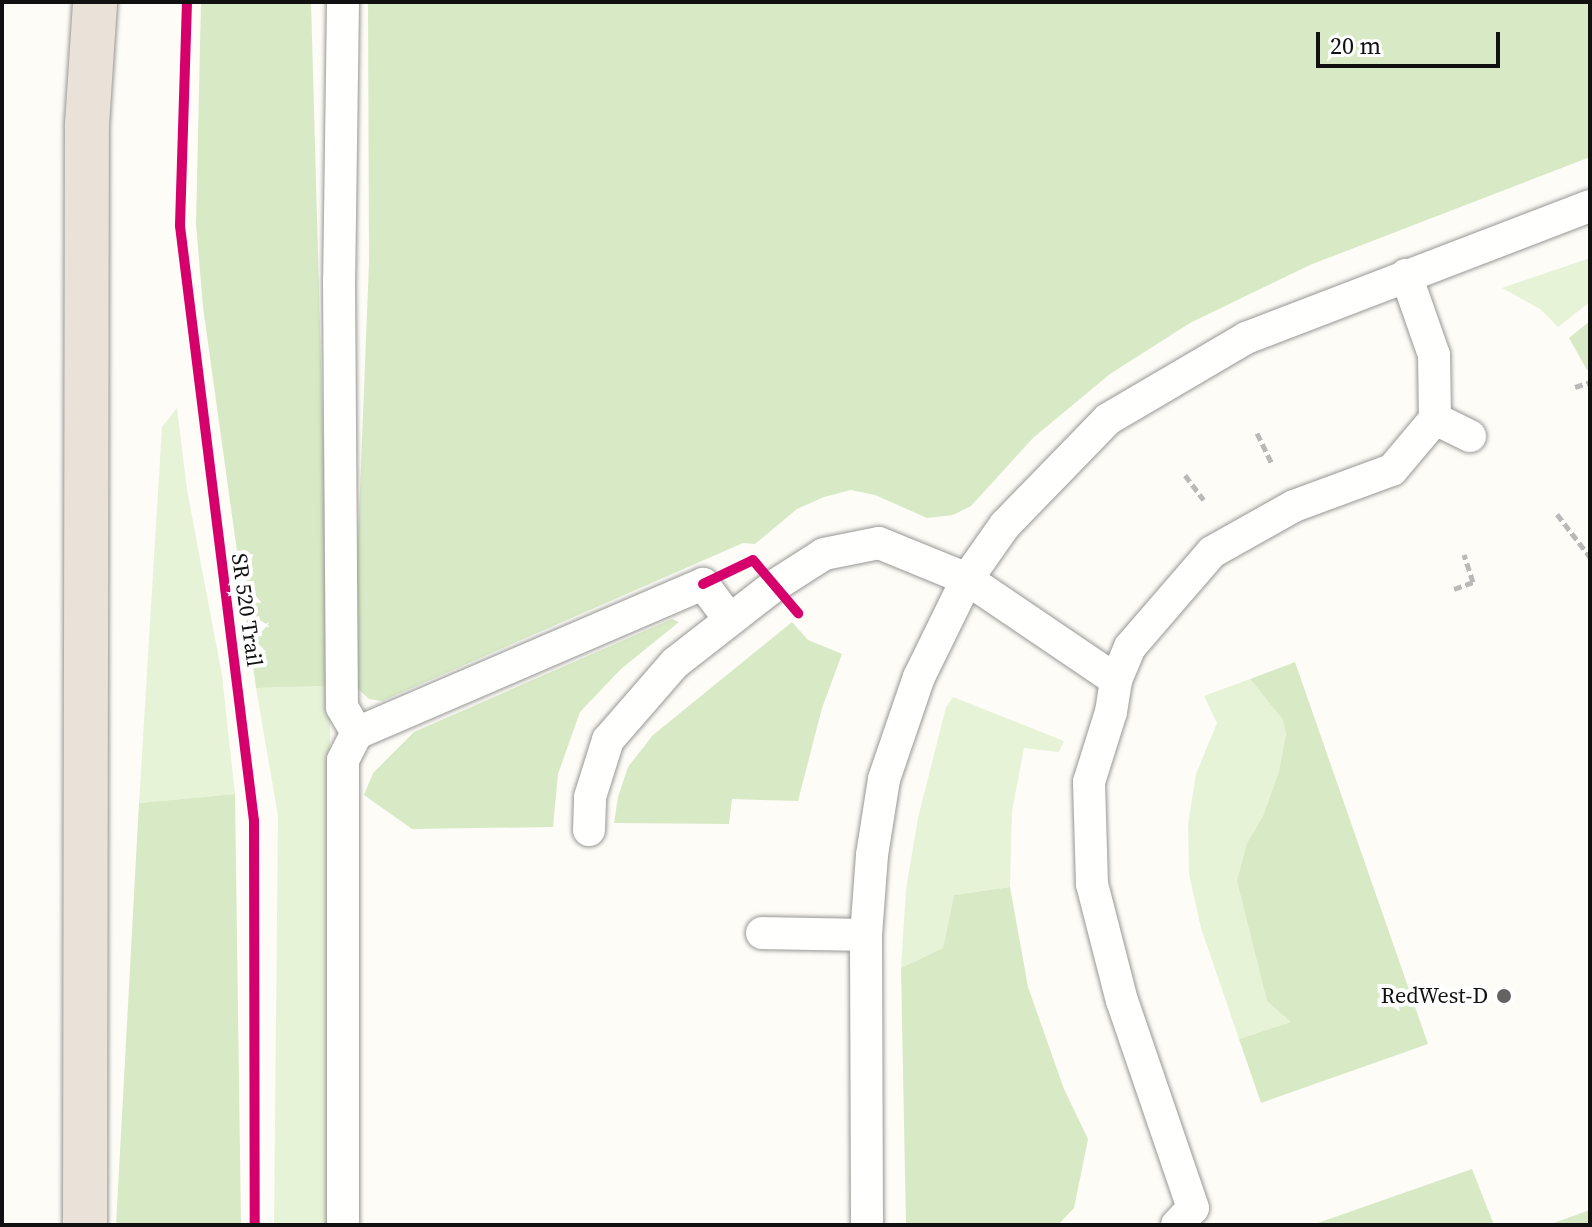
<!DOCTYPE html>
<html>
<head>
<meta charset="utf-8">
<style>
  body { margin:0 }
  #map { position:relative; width:1592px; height:1227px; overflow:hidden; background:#fdfcf7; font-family:"Source Serif 4",serif }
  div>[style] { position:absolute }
  .green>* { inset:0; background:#e7f3d7 }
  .forest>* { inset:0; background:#d8eac5 }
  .path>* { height:5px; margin-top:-2.5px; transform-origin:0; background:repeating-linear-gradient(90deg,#b9b9b8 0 8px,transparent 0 12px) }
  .roads { filter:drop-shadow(0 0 2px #979795) drop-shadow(0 0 2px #979795) }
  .service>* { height:32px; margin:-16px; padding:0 16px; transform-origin:16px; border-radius:16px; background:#fffffe }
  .motorway>* { height:44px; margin:-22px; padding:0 22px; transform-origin:22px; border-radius:22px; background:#eae1d8 }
  .cycleway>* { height:10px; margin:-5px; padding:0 5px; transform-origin:5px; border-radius:5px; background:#d6006c }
  .dots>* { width:22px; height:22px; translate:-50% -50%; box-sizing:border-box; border:4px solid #fff; border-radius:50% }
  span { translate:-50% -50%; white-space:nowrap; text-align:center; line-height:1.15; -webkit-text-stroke:8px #fff; paint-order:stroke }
  .street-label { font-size:22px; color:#111 }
  .poi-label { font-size:22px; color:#111 }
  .right { translate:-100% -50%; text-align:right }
  .frame { position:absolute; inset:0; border:4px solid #111; pointer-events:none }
  .scale { position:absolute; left:1316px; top:32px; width:184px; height:36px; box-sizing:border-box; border:4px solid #111; border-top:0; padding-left:10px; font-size:24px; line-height:28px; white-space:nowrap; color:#111; -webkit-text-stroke:6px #fff; paint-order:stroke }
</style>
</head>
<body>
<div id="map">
  <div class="green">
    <i style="clip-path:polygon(1590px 258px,1590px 302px,1558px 327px,1540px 309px,1502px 288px)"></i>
    <i style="clip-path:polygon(177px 408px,187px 490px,222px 675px,235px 794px,139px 803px,162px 427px)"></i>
    <i style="clip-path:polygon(1250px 679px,1283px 720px,1286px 734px,1279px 771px,1263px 816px,1247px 843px,1291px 1022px,1239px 1039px,1201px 928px,1189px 874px,1188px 825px,1196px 774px,1217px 723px,1204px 696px)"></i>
    <i style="clip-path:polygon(330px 686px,330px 1225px,274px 1225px,278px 816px,256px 688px)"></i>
    <i style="clip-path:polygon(953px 697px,1064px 741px,1059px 752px,1024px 748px,1012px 811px,1010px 887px,954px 895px,943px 948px,901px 968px,906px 889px,918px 818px,946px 707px)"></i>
  </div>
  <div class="forest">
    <i style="clip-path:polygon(201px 2px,311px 2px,330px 686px,256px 688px,203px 307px,196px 224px)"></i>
    <i style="clip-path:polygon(368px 2px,1590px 2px,1590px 157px,1310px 265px,1190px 323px,1110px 374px,1033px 438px,971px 506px,953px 515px,927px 518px,875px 495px,851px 490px,824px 497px,797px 509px,755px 544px,743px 543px,382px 701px,369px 699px,356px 687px,353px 668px,369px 262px)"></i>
    <i style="clip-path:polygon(1590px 321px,1590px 369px,1587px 370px,1569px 338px)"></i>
    <i style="clip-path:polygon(672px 619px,679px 622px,621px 669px,580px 712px,558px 774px,553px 827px,412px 829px,364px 795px,373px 773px,414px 732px)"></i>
    <i style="clip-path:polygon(792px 622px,808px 640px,842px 654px,822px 708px,798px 801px,732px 799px,729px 824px,614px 823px,618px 797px,628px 767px,653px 735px)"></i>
    <i style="clip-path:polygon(1295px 662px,1428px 1044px,1261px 1103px,1239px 1039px,1291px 1022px,1267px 1001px,1237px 881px,1247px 843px,1263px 816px,1279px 771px,1286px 734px,1283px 720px,1250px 679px)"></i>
    <i style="clip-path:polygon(235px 794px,241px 1225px,116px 1225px,139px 803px)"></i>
    <i style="clip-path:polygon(1010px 887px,1028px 987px,1064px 1089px,1088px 1139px,1074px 1208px,1058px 1225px,906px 1225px,901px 968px,943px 948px,954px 895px)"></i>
    <i style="clip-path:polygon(1472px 1169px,1494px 1225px,1312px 1225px)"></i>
    <i style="clip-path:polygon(1590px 1210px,1590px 1225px,1548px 1225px)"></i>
  </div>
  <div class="path">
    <i style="left:1575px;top:387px;width:16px;rotate:-18deg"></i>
    <i style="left:1257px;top:433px;width:34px;rotate:64deg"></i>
    <i style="left:1185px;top:475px;width:31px;rotate:53deg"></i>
    <i style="left:1557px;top:514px;width:54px;rotate:52.5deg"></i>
    <i style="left:1454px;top:589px;width:20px;rotate:-20deg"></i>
    <i style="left:1473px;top:582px;width:29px;rotate:-108deg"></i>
    <i style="left:1589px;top:1225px;width:1px"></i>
  </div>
  <div class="roads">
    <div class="service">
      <i style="left:343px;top:2px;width:279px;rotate:90.8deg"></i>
      <i style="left:339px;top:281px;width:426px;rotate:89.6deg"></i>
      <i style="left:342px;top:707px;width:30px;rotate:60deg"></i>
      <i style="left:1435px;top:419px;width:39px;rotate:26deg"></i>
      <i style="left:589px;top:830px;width:33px;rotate:-88deg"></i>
      <i style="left:590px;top:797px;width:60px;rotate:-72.5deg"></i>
      <i style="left:608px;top:740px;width:102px;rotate:-49deg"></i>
      <i style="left:675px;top:663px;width:125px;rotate:-37.9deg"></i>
      <i style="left:774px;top:586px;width:59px;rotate:-32.6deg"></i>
      <i style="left:824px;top:554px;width:56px;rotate:-11.3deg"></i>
      <i style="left:879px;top:543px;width:95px;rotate:22.2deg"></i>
      <i style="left:967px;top:579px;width:180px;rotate:34.1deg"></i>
      <i style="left:762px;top:933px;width:104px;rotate:1.1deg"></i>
      <i style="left:343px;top:1225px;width:465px;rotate:-90deg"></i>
      <i style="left:343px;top:760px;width:30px;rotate:-63deg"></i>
      <i style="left:357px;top:733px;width:377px;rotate:-23.3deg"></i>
      <i style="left:703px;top:584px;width:45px;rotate:53.1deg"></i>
      <i style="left:867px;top:1225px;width:290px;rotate:-90.2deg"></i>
      <i style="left:866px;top:935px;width:80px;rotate:-85.7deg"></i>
      <i style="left:872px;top:855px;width:77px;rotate:-81deg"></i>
      <i style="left:884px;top:779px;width:108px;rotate:-71.1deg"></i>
      <i style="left:919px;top:677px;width:109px;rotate:-63.9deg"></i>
      <i style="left:967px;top:579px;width:66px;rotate:-54.9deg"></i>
      <i style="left:1005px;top:525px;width:148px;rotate:-45.8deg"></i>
      <i style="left:1108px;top:419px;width:160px;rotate:-30.4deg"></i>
      <i style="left:1246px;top:338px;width:368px;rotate:-21deg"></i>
      <i style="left:1177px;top:1225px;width:23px;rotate:-47deg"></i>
      <i style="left:1193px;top:1208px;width:219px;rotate:-108.9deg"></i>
      <i style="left:1122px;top:1001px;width:121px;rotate:-104.4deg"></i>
      <i style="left:1092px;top:884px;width:102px;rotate:-91.7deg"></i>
      <i style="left:1089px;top:782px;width:73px;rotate:-72.6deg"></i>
      <i style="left:1111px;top:712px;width:32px;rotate:-81deg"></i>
      <i style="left:1116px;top:680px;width:36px;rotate:-67deg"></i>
      <i style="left:1130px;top:647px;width:125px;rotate:-49.2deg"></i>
      <i style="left:1212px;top:552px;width:94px;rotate:-29.3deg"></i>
      <i style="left:1294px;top:506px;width:104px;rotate:-20.2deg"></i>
      <i style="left:1392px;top:470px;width:67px;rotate:-49.9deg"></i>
      <i style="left:1435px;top:419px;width:64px;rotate:-90.9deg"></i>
      <i style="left:1434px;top:355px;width:85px;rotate:-109.3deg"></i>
    </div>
    <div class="motorway">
      <i style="left:85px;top:1225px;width:1101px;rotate:-89.9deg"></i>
      <i style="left:87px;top:124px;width:122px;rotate:-86.2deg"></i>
    </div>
  </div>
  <div class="cycleway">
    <i style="left:187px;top:2px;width:224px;rotate:91.8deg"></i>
    <i style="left:180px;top:226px;width:600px;rotate:82.91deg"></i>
    <i style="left:254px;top:821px;width:404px;rotate:89.9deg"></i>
    <i style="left:703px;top:584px;width:55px;rotate:-25.6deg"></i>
    <i style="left:753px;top:560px;width:70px;rotate:49.7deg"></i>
  </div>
  <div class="dots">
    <i style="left:1504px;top:996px;background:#646362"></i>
  </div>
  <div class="street-label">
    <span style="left:247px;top:610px;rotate:82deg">SR 520 Trail</span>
  </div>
  <div class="poi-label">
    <span class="right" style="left:1488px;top:996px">RedWest-D</span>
  </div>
  <div class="frame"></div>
  <div class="scale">20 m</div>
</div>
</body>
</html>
